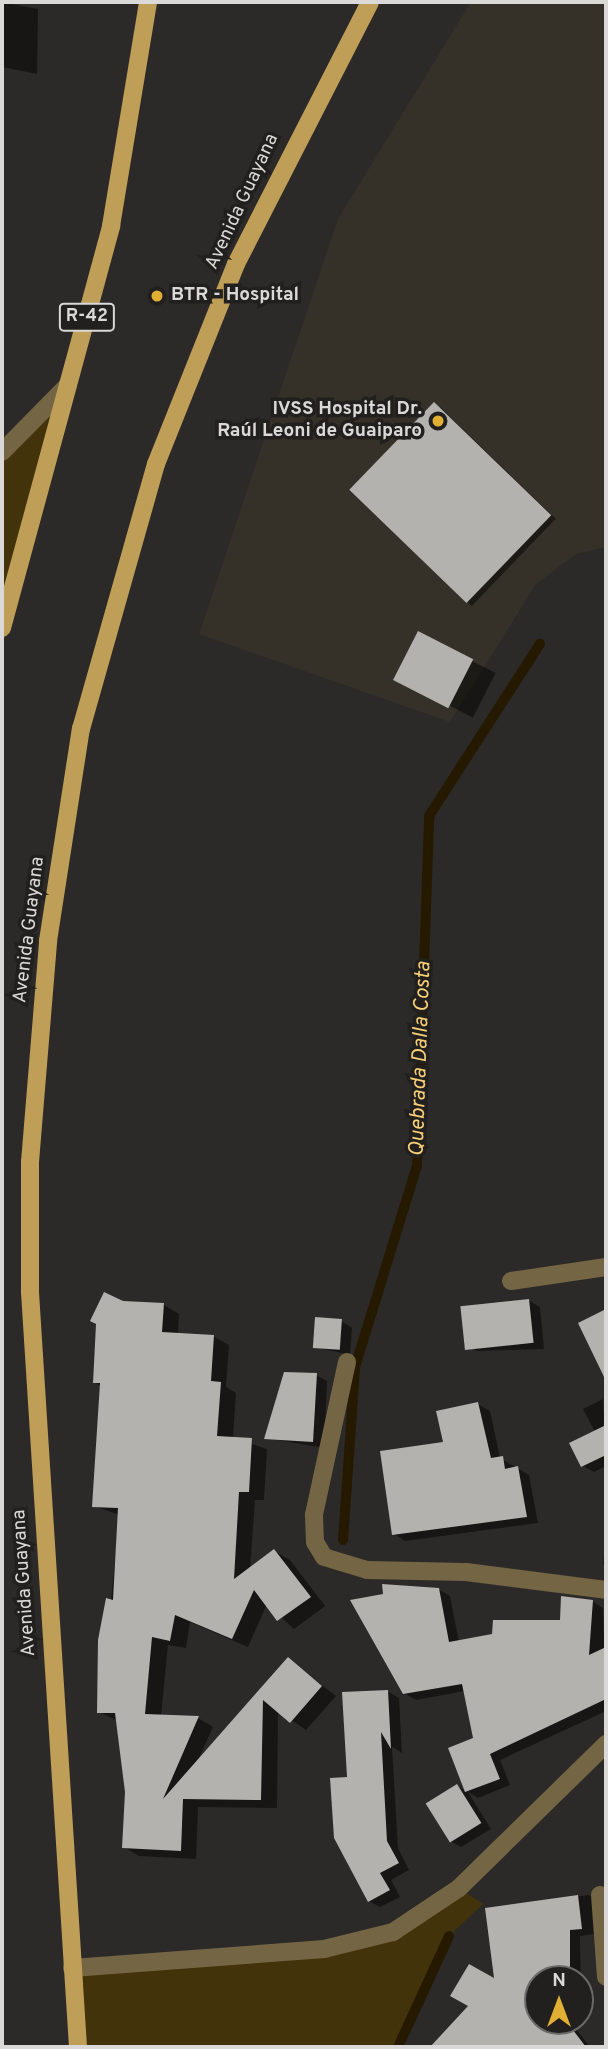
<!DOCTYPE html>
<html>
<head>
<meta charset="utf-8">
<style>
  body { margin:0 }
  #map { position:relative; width:608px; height:2049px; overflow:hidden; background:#2b2a28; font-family:Overpass,sans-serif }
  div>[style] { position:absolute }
  .built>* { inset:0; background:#353129 }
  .green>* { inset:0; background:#43330a }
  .shadow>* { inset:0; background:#0007; transform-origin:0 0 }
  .stream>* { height:10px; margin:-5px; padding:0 5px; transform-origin:5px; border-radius:5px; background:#251900 }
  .building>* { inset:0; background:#b3b2ae; transform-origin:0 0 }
  .street>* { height:18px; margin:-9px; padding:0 9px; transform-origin:9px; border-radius:9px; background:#746544 }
  .primary>* { height:18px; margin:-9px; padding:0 9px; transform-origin:9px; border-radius:9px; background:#bf9e57 }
  .dots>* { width:19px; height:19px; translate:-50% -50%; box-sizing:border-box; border:4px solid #22201e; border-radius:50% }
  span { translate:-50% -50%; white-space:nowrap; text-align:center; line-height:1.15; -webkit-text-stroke:7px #22201e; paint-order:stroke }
  .shield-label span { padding:2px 5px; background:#22201e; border:2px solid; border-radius:5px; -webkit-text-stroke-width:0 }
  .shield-label { font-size:18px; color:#dad9d8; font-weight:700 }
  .street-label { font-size:19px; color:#dad9d8 }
  .poi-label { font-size:19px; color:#dad9d8; font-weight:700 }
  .left { translate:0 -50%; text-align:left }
  .right { translate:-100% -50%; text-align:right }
  .water-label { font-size:21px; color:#f7cf77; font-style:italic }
  .frame { position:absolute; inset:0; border:4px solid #dad9d8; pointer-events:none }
  .north { position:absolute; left:524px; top:1965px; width:70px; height:70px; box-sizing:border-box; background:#22201e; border:2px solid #6c6a68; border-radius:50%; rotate:0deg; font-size:19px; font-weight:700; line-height:28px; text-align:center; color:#dad9d8 }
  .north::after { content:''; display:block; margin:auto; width:24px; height:32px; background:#e1af34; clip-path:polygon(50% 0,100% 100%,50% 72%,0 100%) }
</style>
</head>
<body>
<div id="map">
  <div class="built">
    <i style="clip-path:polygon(471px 2px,606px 2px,606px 547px,576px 554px,536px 584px,450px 722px,199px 634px,338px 219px)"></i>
  </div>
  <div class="green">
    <i style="clip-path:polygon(68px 385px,2px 628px,2px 444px)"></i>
    <i style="clip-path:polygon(459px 1888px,483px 1904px,449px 1936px,398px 2047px,78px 2047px,72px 1968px,363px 1944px)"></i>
  </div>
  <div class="shadow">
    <i style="clip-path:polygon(2px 2px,38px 9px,37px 74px,2px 67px)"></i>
    <i style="left:440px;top:407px;width:161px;height:121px;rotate:44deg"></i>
    <i style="left:419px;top:634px;width:86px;height:50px;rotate:27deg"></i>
    <i style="clip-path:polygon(528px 1300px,540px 1307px,544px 1349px,477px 1351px,466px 1344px)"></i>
    <i style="clip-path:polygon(123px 1302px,164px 1305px,179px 1314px,178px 1334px,213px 1336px,229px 1345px,226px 1387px,236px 1393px,233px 1438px,267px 1449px,264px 1500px,255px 1500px,250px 1569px,274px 1551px,290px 1560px,325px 1606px,294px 1629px,267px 1604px,248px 1647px,190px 1622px,186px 1648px,168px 1645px,161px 1716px,198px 1718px,213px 1727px,199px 1758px,288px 1659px,336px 1696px,306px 1730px,278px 1711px,277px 1808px,198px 1807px,196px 1859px,139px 1856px,124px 1847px,126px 1792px,118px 1721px,99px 1712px,120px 1515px,94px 1506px,101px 1386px,94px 1382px)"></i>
    <i style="clip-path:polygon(341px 1321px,352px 1328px,350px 1355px,315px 1347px)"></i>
    <i style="clip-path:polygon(316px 1375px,327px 1381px,324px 1448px,266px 1438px)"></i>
    <i style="clip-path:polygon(603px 1399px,606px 1466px,594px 1472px,583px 1466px,595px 1432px,583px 1409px)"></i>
    <i style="clip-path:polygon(478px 1404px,490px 1411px,500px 1458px,529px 1475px,538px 1523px,405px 1541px,394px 1534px,445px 1444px)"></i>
    <i style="clip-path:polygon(606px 1539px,606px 1566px,603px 1564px)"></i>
    <i style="clip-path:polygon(438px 1589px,450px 1596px,459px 1642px,562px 1622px,592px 1601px,603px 1608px,606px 1711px,500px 1760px,510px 1785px,478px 1798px,468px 1792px,491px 1829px,461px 1847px,450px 1841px,457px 1786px,467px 1792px,450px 1749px,475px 1739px,465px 1691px,416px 1700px,404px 1693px)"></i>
    <i style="clip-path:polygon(387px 1691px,399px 1698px,402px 1753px,392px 1747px,398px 1848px,409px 1870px,391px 1880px,400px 1897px,380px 1907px,369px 1901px,349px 1779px)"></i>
    <i style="clip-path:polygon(589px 1895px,600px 1902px,602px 1933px,580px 1936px,581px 1998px,580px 1979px,538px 1979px,538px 2021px,570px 2021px,590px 2047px,437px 2042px,496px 1981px,487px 1909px)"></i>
  </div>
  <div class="stream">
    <i style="left:343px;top:1540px;width:173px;rotate:-86deg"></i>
    <i style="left:355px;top:1367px;width:210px;rotate:-72.9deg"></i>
    <i style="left:417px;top:1166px;width:350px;rotate:-88deg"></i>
    <i style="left:429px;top:816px;width:205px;rotate:-57.2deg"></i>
    <i style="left:398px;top:2047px;width:122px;rotate:-65.3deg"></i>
  </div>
  <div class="building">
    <i style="left:434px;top:402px;width:163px;height:122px;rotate:44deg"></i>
    <i style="left:418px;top:631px;width:62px;height:55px;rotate:27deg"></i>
    <i style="clip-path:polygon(104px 1292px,123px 1301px,164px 1303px,162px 1332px,214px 1335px,211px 1381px,221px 1382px,217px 1436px,252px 1438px,249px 1492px,239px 1492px,234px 1579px,274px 1549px,311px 1597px,277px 1621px,254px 1590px,232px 1639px,175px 1615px,170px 1641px,152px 1637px,145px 1714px,199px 1716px,163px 1799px,288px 1657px,322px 1686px,290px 1723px,263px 1700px,261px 1800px,183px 1799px,181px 1851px,122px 1848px,125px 1792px,115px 1713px,97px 1713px,98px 1640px,106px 1598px,113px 1600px,118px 1508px,92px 1507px,100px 1383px,93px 1383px,96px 1324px,90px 1321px)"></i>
    <i style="left:529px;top:1299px;width:44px;height:69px;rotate:84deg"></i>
    <i style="clip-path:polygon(606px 1309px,606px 1381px,578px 1323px)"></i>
    <i style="left:315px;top:1317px;width:27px;height:31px;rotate:4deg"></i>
    <i style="clip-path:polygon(284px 1372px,317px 1373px,313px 1442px,264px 1439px)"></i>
    <i style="clip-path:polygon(478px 1402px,491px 1458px,503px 1456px,505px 1469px,518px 1466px,527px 1517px,392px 1535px,380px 1451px,443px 1442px,436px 1411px)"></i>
    <i style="clip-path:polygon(606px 1425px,606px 1455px,581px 1467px,569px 1443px)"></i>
    <i style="clip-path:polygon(382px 1584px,439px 1588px,449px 1642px,492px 1634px,493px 1620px,560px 1620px,561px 1596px,593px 1600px,589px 1655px,606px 1647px,606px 1699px,490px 1754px,500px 1779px,465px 1792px,448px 1748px,473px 1738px,462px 1684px,403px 1694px,350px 1600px,383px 1594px)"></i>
    <i style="clip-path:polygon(388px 1690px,391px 1749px,381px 1732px,387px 1841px,399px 1863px,380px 1873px,390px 1890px,368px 1902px,334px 1838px,330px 1778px,347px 1777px,342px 1692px)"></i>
    <i style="left:457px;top:1784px;width:46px;height:37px;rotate:58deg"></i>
    <i style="clip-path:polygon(578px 1895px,582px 1929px,570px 1930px,570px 1979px,533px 1979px,538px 2021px,566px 2021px,586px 2047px,430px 2047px,468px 2006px,450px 1996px,469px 1964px,494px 1978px,485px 1908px)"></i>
  </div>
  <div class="street">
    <i style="left:2px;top:452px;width:94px;rotate:-45.4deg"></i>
    <i style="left:511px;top:1281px;width:96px;rotate:-8.4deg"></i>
    <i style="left:347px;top:1362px;width:157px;rotate:102.2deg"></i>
    <i style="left:314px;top:1515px;width:27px;rotate:88deg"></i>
    <i style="left:315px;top:1542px;width:17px;rotate:59deg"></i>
    <i style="left:324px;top:1557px;width:45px;rotate:16.8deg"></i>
    <i style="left:367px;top:1570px;width:99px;rotate:1.2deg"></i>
    <i style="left:466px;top:1572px;width:141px;rotate:7.3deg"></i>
    <i style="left:600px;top:1895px;width:82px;rotate:85.8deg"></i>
    <i style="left:72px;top:1968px;width:253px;rotate:-4.3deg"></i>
    <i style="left:324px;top:1949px;width:71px;rotate:-13.8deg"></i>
    <i style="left:393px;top:1932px;width:79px;rotate:-33.7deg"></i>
    <i style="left:459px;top:1888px;width:206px;rotate:-44.4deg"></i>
  </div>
  <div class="primary">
    <i style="left:2px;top:628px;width:417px;rotate:-74.8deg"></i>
    <i style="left:111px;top:226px;width:227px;rotate:-80.6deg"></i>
    <i style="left:78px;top:2047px;width:757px;rotate:-93.64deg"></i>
    <i style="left:30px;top:1292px;width:130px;rotate:-90deg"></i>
    <i style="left:30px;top:1162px;width:222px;rotate:-85.3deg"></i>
    <i style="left:48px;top:941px;width:215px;rotate:-81.2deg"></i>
    <i style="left:81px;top:729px;width:275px;rotate:-74.2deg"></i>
    <i style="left:156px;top:464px;width:215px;rotate:-68.2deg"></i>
    <i style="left:236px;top:264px;width:294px;rotate:-62.9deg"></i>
  </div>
  <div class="dots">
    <i style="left:157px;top:296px;background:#e1af34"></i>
    <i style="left:438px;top:421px;background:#e1af34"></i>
  </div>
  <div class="shield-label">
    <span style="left:87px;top:317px">R-42</span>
  </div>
  <div class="street-label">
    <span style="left:243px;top:202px;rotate:-65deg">Avenida Guayana</span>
    <span style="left:30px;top:930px;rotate:-83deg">Avenida Guayana</span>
    <span style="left:25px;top:1583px;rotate:-94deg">Avenida Guayana</span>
  </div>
  <div class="poi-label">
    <span class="left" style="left:171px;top:296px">BTR - Hospital</span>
    <span class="right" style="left:422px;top:421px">IVSS Hospital Dr.<br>Raúl Leoni de Guaiparo</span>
  </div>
  <div class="water-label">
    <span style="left:421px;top:1059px;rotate:-88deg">Quebrada Dalla Costa</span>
  </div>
  <div class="frame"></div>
  <div class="north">N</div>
</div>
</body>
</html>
